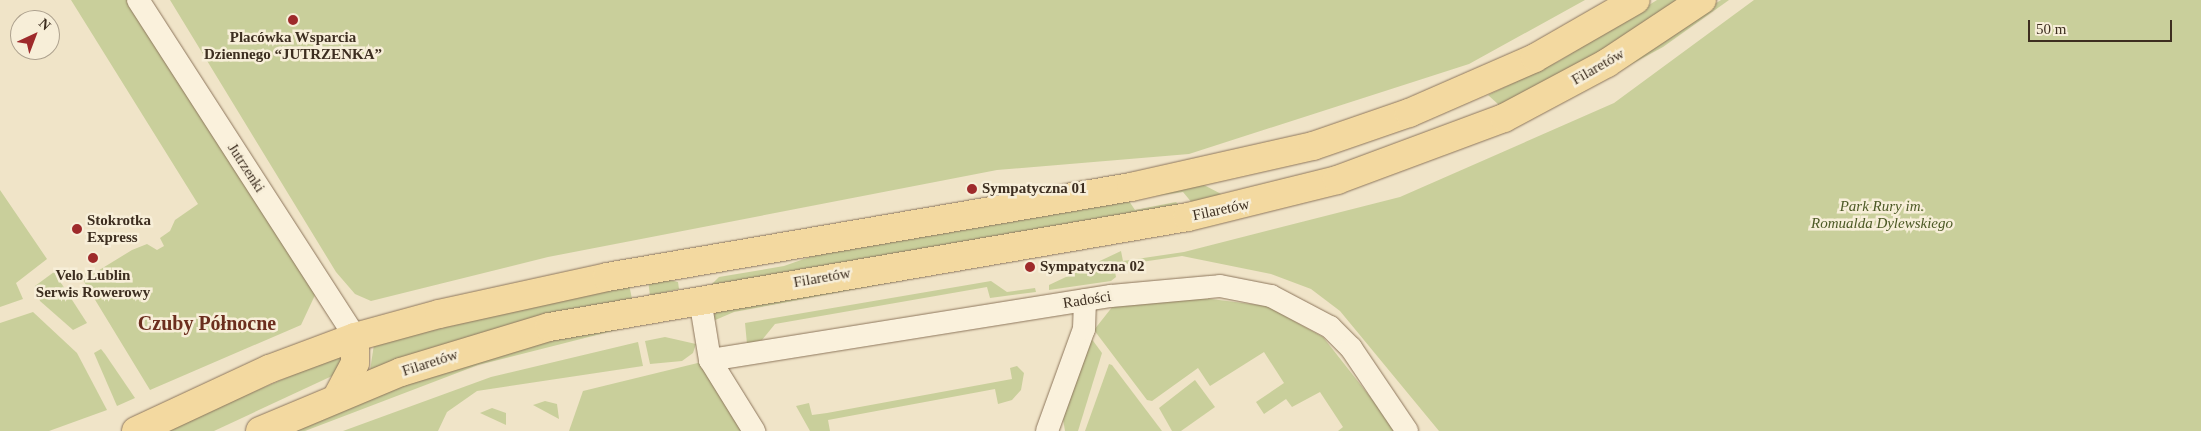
<!DOCTYPE html>
<html>
<head>
<meta charset="utf-8">
<style>
  body { margin:0 }
  #map { position:relative; width:2201px; height:431px; overflow:hidden; background:#f0e4c8; font-family:"Times New Roman",serif }
  div>[style] { position:absolute }
  .green>* { inset:0; background:#c9cf9b }
  .roads { filter:drop-shadow(0 0 1px #8d765c) drop-shadow(0 0 1px #8d765c) }
  .minor>* { height:22px; margin:-11px; padding:0 11px; transform-origin:11px; border-radius:11px; background:#faf1dc }
  .major>* { height:28px; margin:-14px; padding:0 14px; transform-origin:14px; border-radius:14px; background:#f3d9a0 }
  .dots>* { width:14px; height:14px; translate:-50% -50%; box-sizing:border-box; border:2px solid #f7eed8; border-radius:50% }
  span { translate:-50% -50%; white-space:nowrap; text-align:center; line-height:1.15; -webkit-text-stroke:5px #f7eed8; paint-order:stroke }
  .poi-label { font-size:15px; color:#3d2e20; font-weight:700 }
  .left { translate:0 -50%; text-align:left }
  .street-label { font-size:15px; color:#3d2e20 }
  .park-label { font-size:15px; color:#4d5a26; font-style:italic }
  .district-label { font-size:20px; color:#6b2e1e; font-weight:700 }
  .north { position:absolute; left:10px; top:10px; width:50px; height:50px; box-sizing:border-box; background:#f7eed8; border:1px solid #ada18e; border-radius:50%; rotate:43deg; font-size:14px; font-weight:700; line-height:20px; text-align:center; color:#3d2e20 }
  .north::after { content:''; display:block; margin:auto; width:18px; height:22px; background:#9e2a2b; clip-path:polygon(50% 0,100% 100%,50% 72%,0 100%) }
  .scale { position:absolute; left:2028px; top:20px; width:144px; height:22px; box-sizing:border-box; border:2px solid #3d2e20; border-top:0; padding-left:6px; font-size:15px; line-height:18px; white-space:nowrap; color:#3d2e20; -webkit-text-stroke:4px #f7eed8; paint-order:stroke }
</style>
</head>
<body>
<div id="map">
  <div class="green">
    <i style="clip-path:polygon(71px 0,127px 0,316px 293px,301px 325px,150px 390px,83px 280px,132px 250px,147px 244px,157px 250px,164px 246px,160px 238px,170px 231px,175px 220px,198px 204px)"></i>
    <i style="clip-path:polygon(170px 0,1585px 0,1469px 64px,1189px 154px,997px 170px,548px 257px,371px 301px,355px 294px,336px 272px)"></i>
    <i style="clip-path:polygon(1657px 0,1684px 0,1569px 73px,1499px 105px,1488px 95px,1559px 61px)"></i>
    <i style="clip-path:polygon(1721px 0,1729px 0,1663px 47px,1536px 116px)"></i>
    <i style="clip-path:polygon(1754px 0,2201px 0,2201px 431px,1439px 431px,1340px 311px,1311px 289px,1271px 274px,1182px 256px,1114px 266px,1116px 277px,1111px 281px,1049px 290px,1049px 285px,1121px 251px,1123px 261px,1184px 252px,1400px 197px,1614px 103px)"></i>
    <i style="clip-path:polygon(1202px 184px,1225px 196px,1193px 204px,1183px 192px,1141px 198px)"></i>
    <i style="clip-path:polygon(0 190px,47px 259px,16px 283px,23px 299px,0 307px)"></i>
    <i style="clip-path:polygon(1127px 198px,1135px 210px,1176px 202px,1180px 206px,711px 285px,719px 277px,784px 266px,824px 252px)"></i>
    <i style="clip-path:polygon(54px 272px,87px 323px,73px 330px,40px 301px,35px 286px)"></i>
    <i style="clip-path:polygon(926px 276px,734px 312px,713px 321px,715px 311px,892px 278px)"></i>
    <i style="clip-path:polygon(664px 279px,678px 282px,679px 289px,650px 296px,648px 280px)"></i>
    <i style="clip-path:polygon(991px 281px,1007px 292px,1035px 288px,1036px 292px,990px 298px,987px 287px,775px 324px,762px 340px,747px 344px,745px 323px)"></i>
    <i style="clip-path:polygon(629px 284px,632px 299px,370px 371px,374px 344px)"></i>
    <i style="clip-path:polygon(1203px 298px,1267px 306px,1323px 337px,1397px 431px,1338px 431px,1343px 427px,1320px 392px,1292px 407px,1286px 399px,1264px 414px,1256px 402px,1284px 383px,1264px 352px,1210px 386px,1198px 368px,1152px 401px,1147px 400px,1094px 330px,1113px 306px)"></i>
    <i style="clip-path:polygon(33px 312px,77px 353px,107px 410px,49px 431px,0 431px,0 323px)"></i>
    <i style="clip-path:polygon(636px 325px,478px 365px,305px 431px,285px 431px,411px 380px,578px 332px)"></i>
    <i style="clip-path:polygon(665px 337px,696px 344px,693px 353px,682px 361px,650px 364px,645px 341px)"></i>
    <i style="clip-path:polygon(1091px 338px,1102px 353px,1078px 431px,1065px 431px,1063px 419px)"></i>
    <i style="clip-path:polygon(638px 342px,643px 366px,477px 391px,447px 412px,438px 431px,343px 431px,491px 377px)"></i>
    <i style="clip-path:polygon(101px 349px,105px 354px,135px 398px,117px 406px,94px 353px)"></i>
    <i style="clip-path:polygon(344px 353px,348px 358px,332px 376px,214px 431px,162px 431px)"></i>
    <i style="clip-path:polygon(710px 360px,755px 431px,569px 431px,583px 391px)"></i>
    <i style="clip-path:polygon(1109px 364px,1112px 365px,1162px 431px,1085px 431px)"></i>
    <i style="clip-path:polygon(1017px 366px,1024px 373px,1021px 390px,1012px 400px,998px 404px,995px 389px,828px 420px,830px 431px,810px 431px,796px 406px,809px 403px,812px 415px,827px 413px,1012px 379px,1010px 368px)"></i>
    <i style="clip-path:polygon(1195px 380px,1215px 407px,1181px 431px,1172px 431px,1159px 408px)"></i>
    <i style="clip-path:polygon(545px 401px,557px 404px,559px 419px,533px 405px)"></i>
    <i style="clip-path:polygon(492px 408px,506px 413px,506px 425px,480px 413px)"></i>
  </div>
  <div class="roads">
    <div class="minor">
      <i style="left:138px;top:0;width:401px;rotate:57.2deg"></i>
      <i style="left:700px;top:299px;width:62px;rotate:80.7deg"></i>
      <i style="left:710px;top:360px;width:84px;rotate:58.2deg"></i>
      <i style="left:710px;top:360px;width:406px;rotate:-9.1deg"></i>
      <i style="left:1111px;top:296px;width:109px;rotate:-5.2deg"></i>
      <i style="left:1220px;top:286px;width:52px;rotate:11.1deg"></i>
      <i style="left:1271px;top:296px;width:67px;rotate:27.7deg"></i>
      <i style="left:1330px;top:327px;width:30px;rotate:45deg"></i>
      <i style="left:1351px;top:348px;width:100px;rotate:56deg"></i>
      <i style="left:1047px;top:431px;width:109px;rotate:-70.1deg"></i>
      <i style="left:1084px;top:329px;width:29px;rotate:-88deg"></i>
    </div>
    <div class="major">
      <i style="left:338px;top:395px;width:36px;rotate:-62deg"></i>
      <i style="left:355px;top:363px;width:26px;rotate:-90deg"></i>
      <i style="left:136px;top:431px;width:147px;rotate:-25deg"></i>
      <i style="left:269px;top:369px;width:92px;rotate:-20.4deg"></i>
      <i style="left:355px;top:337px;width:87px;rotate:-15.3deg"></i>
      <i style="left:439px;top:314px;width:172px;rotate:-12.4deg"></i>
      <i style="left:607px;top:277px;width:532px;rotate:-9.75deg"></i>
      <i style="left:1131px;top:187px;width:187px;rotate:-12.7deg"></i>
      <i style="left:1313px;top:146px;width:102px;rotate:-19deg"></i>
      <i style="left:1409px;top:113px;width:137px;rotate:-23.6deg"></i>
      <i style="left:1535px;top:58px;width:116px;rotate:-29.9deg"></i>
      <i style="left:260px;top:431px;width:153px;rotate:-22.7deg"></i>
      <i style="left:401px;top:372px;width:155px;rotate:-16.9deg"></i>
      <i style="left:549px;top:327px;width:648px;rotate:-9.77deg"></i>
      <i style="left:1188px;top:217px;width:154px;rotate:-13.9deg"></i>
      <i style="left:1337px;top:180px;width:178px;rotate:-20.4deg"></i>
      <i style="left:1504px;top:118px;width:117px;rotate:-28.1deg"></i>
      <i style="left:1607px;top:63px;width:114px;rotate:-33.6deg"></i>
    </div>
  </div>
  <div class="dots">
    <i style="left:293px;top:20px;background:#9e2a2b"></i>
    <i style="left:972px;top:189px;background:#9e2a2b"></i>
    <i style="left:77px;top:229px;background:#9e2a2b"></i>
    <i style="left:93px;top:258px;background:#9e2a2b"></i>
    <i style="left:1030px;top:267px;background:#9e2a2b"></i>
  </div>
  <div class="poi-label">
    <span style="left:293px;top:46px">Placówka Wsparcia<br>Dziennego “JUTRZENKA”</span>
    <span class="left" style="left:982px;top:189px">Sympatyczna 01</span>
    <span class="left" style="left:87px;top:229px">Stokrotka<br>Express</span>
    <span class="left" style="left:1040px;top:267px">Sympatyczna 02</span>
    <span style="left:93px;top:284px">Velo Lublin<br>Serwis Rowerowy</span>
  </div>
  <div class="street-label">
    <span style="left:1598px;top:67px;rotate:-30deg">Filaretów</span>
    <span style="left:246px;top:168px;rotate:57deg">Jutrzenki</span>
    <span style="left:1221px;top:210px;rotate:-12deg">Filaretów</span>
    <span style="left:822px;top:278px;rotate:-10deg">Filaretów</span>
    <span style="left:1087px;top:300px;rotate:-9deg">Radości</span>
    <span style="left:430px;top:363px;rotate:-18deg">Filaretów</span>
  </div>
  <div class="park-label">
    <span style="left:1882px;top:215px">Park Rury im.<br>Romualda Dylewskiego</span>
  </div>
  <div class="district-label">
    <span style="left:207px;top:323px">Czuby Północne</span>
  </div>
  <div class="north">N</div>
  <div class="scale">50 m</div>
</div>
</body>
</html>
